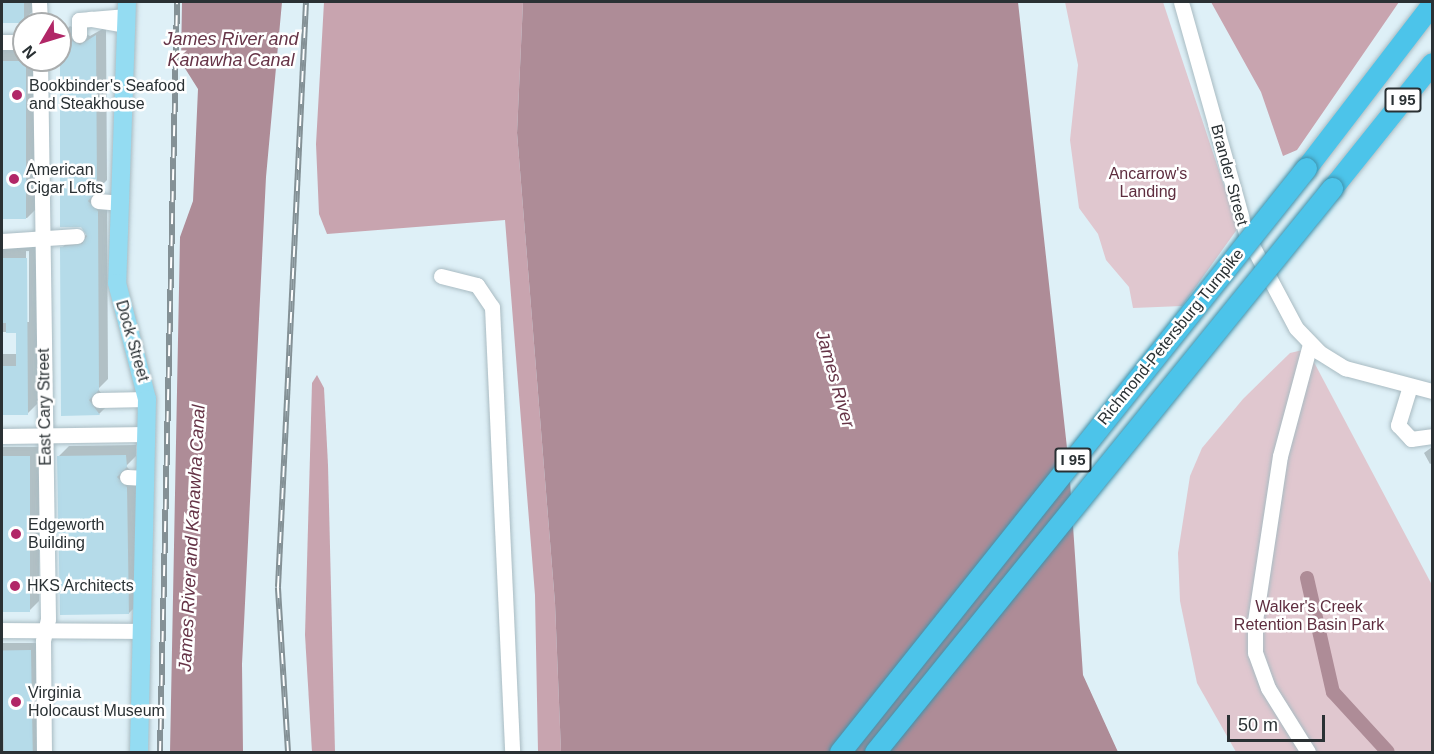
<!DOCTYPE html>
<html>
<head>
<meta charset="utf-8">
<style>
  body { margin:0 }
  #map { position:relative; width:1434px; height:754px; overflow:hidden; background:#def0f7; font-family:Helvetica,sans-serif }
  div>[style] { position:absolute }
  .green>* { inset:0; background:#e0c7cf }
  .forest>* { inset:0; background:#c8a4af }
  .water>* { inset:0; background:#ae8c97 }
  .shadow>* { inset:0; background:#0003; transform-origin:0 0 }
  .canal>* { height:14px; margin:-7px; padding:0 7px; transform-origin:7px; border-radius:7px; background:#ae8c97 }
  .building>* { inset:0; background:#b5dbe9; transform-origin:0 0 }
  .roads { filter:drop-shadow(0 0 2px #a9bbc2) drop-shadow(0 0 2px #a9bbc2) }
  .minor>* { height:15px; margin:-7.5px; padding:0 7.5px; transform-origin:7.5px; border-radius:7.5px; background:#fff }
  .major>* { height:18px; margin:-9px; padding:0 9px; transform-origin:9px; border-radius:9px; background:#94dcf2 }
  .highway>* { height:21px; margin:-10.5px; padding:0 10.5px; transform-origin:10.5px; border-radius:10.5px; background:#4cc4ea }
  .rail>* { height:6px; margin-top:-3px; transform-origin:0; background:repeating-linear-gradient(90deg,#fff 0 11px,#849196 0 22px); box-sizing:border-box; border-block:2px solid #849196 }
  .bridges { filter:drop-shadow(0 0 2px #4091aa) drop-shadow(0 0 2px #4091aa) }
  .highway-bridge>* { height:21px; margin:-10.5px; padding:0 10.5px; transform-origin:10.5px; border-radius:10.5px; background:#4cc4ea }
  .dots>* { width:16px; height:16px; translate:-50% -50%; box-sizing:border-box; border:3px solid #fff; border-radius:50% }
  span { translate:-50% -50%; white-space:nowrap; text-align:center; line-height:1.15; -webkit-text-stroke:5px #fff; paint-order:stroke }
  .shield-label span { padding:2px 4px; background:#fff; border:2px solid; border-radius:4px; -webkit-text-stroke-width:0 }
  .shield-label { font-size:15px; color:#2a3134; font-weight:700 }
  .poi-label { font-size:16px; color:#2a3134 }
  .left { translate:0 -50%; text-align:left }
  .park-label { font-size:16px; color:#5e2d3f }
  .street-label { font-size:16px; color:#2a3134 }
  .water-label { font-size:18px; color:#663447; font-style:italic }
  .frame { position:absolute; inset:0; border:3px solid #2a3134; pointer-events:none }
  .north { position:absolute; left:12px; top:12px; width:60px; height:60px; box-sizing:border-box; background:#fff; border:2px solid #aaadae; border-radius:50%; rotate:232deg; font-size:16px; font-weight:700; line-height:24px; text-align:center; color:#2a3134 }
  .north::after { content:''; display:block; margin:auto; width:21px; height:27px; background:#b12767; clip-path:polygon(50% 0,100% 100%,50% 72%,0 100%) }
  .scale { position:absolute; left:1227px; top:715px; width:98px; height:27px; box-sizing:border-box; border:3px solid #2a3134; border-top:0; padding-left:8px; font-size:18px; line-height:21px; white-space:nowrap; color:#2a3134; -webkit-text-stroke:4px #fff; paint-order:stroke }
</style>
</head>
<body>
<div id="map">
  <div class="green">
    <i style="clip-path:polygon(1065px 2px,1163px 2px,1238px 228px,1182px 306px,1133px 308px,1129px 287px,1106px 260px,1098px 234px,1079px 208px,1070px 140px,1078px 65px)"></i>
    <i style="clip-path:polygon(1307px 349px,1432px 585px,1432px 752px,1236px 752px,1197px 683px,1180px 601px,1178px 553px,1190px 476px,1202px 448px,1243px 399px,1290px 353px)"></i>
  </div>
  <div class="forest">
    <i style="clip-path:polygon(324px 2px,523px 2px,517px 133px,555px 603px,561px 752px,538px 752px,535px 595px,505px 220px,327px 234px,319px 214px,316px 144px)"></i>
    <i style="clip-path:polygon(1211px 2px,1399px 2px,1297px 150px,1283px 156px,1261px 92px)"></i>
    <i style="clip-path:polygon(317px 375px,324px 388px,328px 465px,335px 752px,312px 752px,305px 635px,312px 383px)"></i>
  </div>
  <div class="water">
    <i style="clip-path:polygon(182px 2px,282px 2px,266px 177px,242px 664px,243px 752px,170px 752px,180px 237px,193px 201px,198px 89px,181px 62px)"></i>
    <i style="clip-path:polygon(523px 2px,1018px 2px,1069px 466px,1083px 675px,1118px 752px,561px 752px,555px 603px,517px 133px)"></i>
  </div>
  <div class="shadow">
    <i style="clip-path:polygon(2px 2px,38px 2px,38px 6px,23px 21px,2px 21px)"></i>
    <i style="clip-path:polygon(70px 26px,90px 36px,106px 27px,107px 180px,97px 190px,107px 200px,108px 379px,98px 389px,109px 404px,99px 414px,63px 414px,62px 248px,72px 237px,88px 235px,60px 36px)"></i>
    <i style="clip-path:polygon(24px 46px,24px 60px,41px 60px,42px 203px,27px 218px,2px 218px,2px 47px)"></i>
    <i style="clip-path:polygon(evenodd,2px 247px,39px 247px,39px 402px,27px 414px,2px 414px,2px 354px,18px 354px,18px 332px,2px 332px,2px 247px,26px 251px,29px 251px,29px 322px,26px 322px,26px 251px)"></i>
    <i style="clip-path:polygon(136px 445px,136px 456px,126px 466px,136px 476px,139px 603px,129px 613px,59px 456px,69px 446px)"></i>
    <i style="clip-path:polygon(2px 447px,39px 447px,39px 601px,30px 610px,2px 611px)"></i>
    <i style="clip-path:polygon(1432px 447px,1432px 463px,1430px 464px,1424px 453px)"></i>
    <i style="left:2px;top:643px;width:36px;height:109px"></i>
  </div>
  <div class="canal">
    <i style="left:1307px;top:578px;width:117px;rotate:77.2deg"></i>
    <i style="left:1333px;top:692px;width:81px;rotate:47.5deg"></i>
  </div>
  <div class="building">
    <i style="left:2px;top:2px;width:22px;height:21px"></i>
    <i style="clip-path:polygon(60px 35px,80px 45px,96px 35px,97px 191px,88px 201px,98px 211px,99px 390px,89px 400px,100px 415px,61px 416px,60px 247px,82px 244px,87px 236px,81px 227px,60px 227px)"></i>
    <i style="left:2px;top:61px;width:24px;height:158px"></i>
    <i style="clip-path:polygon(2px 258px,27px 258px,28px 415px,2px 415px,2px 366px,16px 366px,16px 333px,6px 333px,6px 323px,2px 323px)"></i>
    <i style="clip-path:polygon(126px 455px,127px 467px,117px 477px,127px 487px,129px 614px,60px 615px,57px 456px)"></i>
    <i style="left:2px;top:456px;width:28px;height:156px"></i>
    <i style="left:31px;top:650px;width:103px;height:29px;rotate:89deg"></i>
  </div>
  <div class="roads">
    <div class="minor">
      <i style="left:39px;top:2px;width:22px;rotate:87deg"></i>
      <i style="left:1181px;top:2px;width:241px;rotate:74.3deg"></i>
      <i style="left:1246px;top:234px;width:106px;rotate:62deg"></i>
      <i style="left:1296px;top:328px;width:33px;rotate:46deg"></i>
      <i style="left:1319px;top:352px;width:31px;rotate:32deg"></i>
      <i style="left:1345px;top:368px;width:90px;rotate:14.8deg"></i>
      <i style="left:126px;top:25px;width:36px;rotate:-170deg"></i>
      <i style="left:91px;top:19px;width:36px;rotate:-5deg"></i>
      <i style="left:79px;top:35px;width:15px;rotate:-90deg"></i>
      <i style="left:79px;top:20px;width:12px;rotate:-5deg"></i>
      <i style="left:2px;top:42px;width:22px"></i>
      <i style="left:40px;top:60px;width:559px;rotate:89.18deg"></i>
      <i style="left:48px;top:619px;width:23px;rotate:103deg"></i>
      <i style="left:43px;top:641px;width:111px;rotate:89.5deg"></i>
      <i style="left:98px;top:201px;width:21px;rotate:5deg"></i>
      <i style="left:2px;top:241px;width:75px;rotate:-3.8deg"></i>
      <i style="left:441px;top:276px;width:37px;rotate:14deg"></i>
      <i style="left:477px;top:285px;width:27px;rotate:56deg"></i>
      <i style="left:492px;top:307px;width:445px;rotate:87.4deg"></i>
      <i style="left:1410px;top:386px;width:41px;rotate:107.1deg"></i>
      <i style="left:1398px;top:425px;width:19px;rotate:47deg"></i>
      <i style="left:1411px;top:439px;width:21px;rotate:-8deg"></i>
      <i style="left:99px;top:400px;width:48px;rotate:-1.2deg"></i>
      <i style="left:2px;top:436px;width:144px;rotate:-0.8deg"></i>
      <i style="left:127px;top:477px;width:18px;rotate:3deg"></i>
      <i style="left:2px;top:630px;width:140px;rotate:0.4deg"></i>
      <i style="left:1308px;top:752px;width:75px;rotate:-122deg"></i>
      <i style="left:1268px;top:688px;width:37px;rotate:-110deg"></i>
      <i style="left:1255px;top:653px;width:32px;rotate:-90deg"></i>
      <i style="left:1255px;top:621px;width:167px;rotate:-81.4deg"></i>
      <i style="left:1280px;top:456px;width:116px;rotate:-75deg"></i>
    </div>
    <div class="major">
      <i style="left:127px;top:2px;width:281px;rotate:92deg"></i>
      <i style="left:117px;top:283px;width:120px;rotate:75.5deg"></i>
      <i style="left:147px;top:399px;width:353px;rotate:91.3deg"></i>
    </div>
    <div class="highway">
      <i style="left:1306px;top:168px;width:207px;rotate:-52.5deg"></i>
      <i style="left:1332px;top:188px;width:160px;rotate:-51.3deg"></i>
    </div>
  </div>
  <div class="rail">
    <i style="left:160px;top:752px;width:750px;rotate:-88.7deg"></i>
    <i style="left:288px;top:752px;width:165px;rotate:-93.5deg"></i>
    <i style="left:278px;top:587px;width:586px;rotate:-87.26deg"></i>
  </div>
  <div class="bridges">
    <div class="highway-bridge">
      <i style="left:840px;top:752px;width:747px;rotate:-51.41deg"></i>
      <i style="left:875px;top:752px;width:726px;rotate:-50.98deg"></i>
    </div>
  </div>
  <div class="dots">
    <i style="left:17px;top:95px;background:#b12767"></i>
    <i style="left:14px;top:179px;background:#b12767"></i>
    <i style="left:16px;top:534px;background:#b12767"></i>
    <i style="left:15px;top:586px;background:#b12767"></i>
    <i style="left:16px;top:702px;background:#b12767"></i>
  </div>
  <div class="shield-label">
    <span style="left:1403px;top:100px">I 95</span>
    <span style="left:1073px;top:460px">I 95</span>
  </div>
  <div class="poi-label">
    <span class="left" style="left:29px;top:95px">Bookbinder's Seafood<br>and Steakhouse</span>
    <span class="left" style="left:26px;top:179px">American<br>Cigar Lofts</span>
    <span class="left" style="left:28px;top:534px">Edgeworth<br>Building</span>
    <span class="left" style="left:27px;top:586px">HKS Architects</span>
    <span class="left" style="left:28px;top:702px">Virginia<br>Holocaust Museum</span>
  </div>
  <div class="park-label">
    <span style="left:1148px;top:183px">Ancarrow's<br>Landing</span>
    <span style="left:1309px;top:616px">Walker's Creek<br>Retention Basin Park</span>
  </div>
  <div class="street-label">
    <span style="left:1229px;top:175px;rotate:75deg">Brander Street</span>
    <span style="left:1171px;top:337px;rotate:-51deg">Richmond-Petersburg Turnpike</span>
    <span style="left:132px;top:341px;rotate:74deg">Dock Street</span>
    <span style="left:45px;top:407px;rotate:-91deg">East Cary Street</span>
  </div>
  <div class="water-label">
    <span style="left:231px;top:50px">James River and<br>Kanawha Canal</span>
    <span style="left:835px;top:379px;rotate:74deg">James River</span>
    <span style="left:192px;top:538px;rotate:-87deg">James River and Kanawha Canal</span>
  </div>
  <div class="frame"></div>
  <div class="north">N</div>
  <div class="scale">50 m</div>
</div>
</body>
</html>
